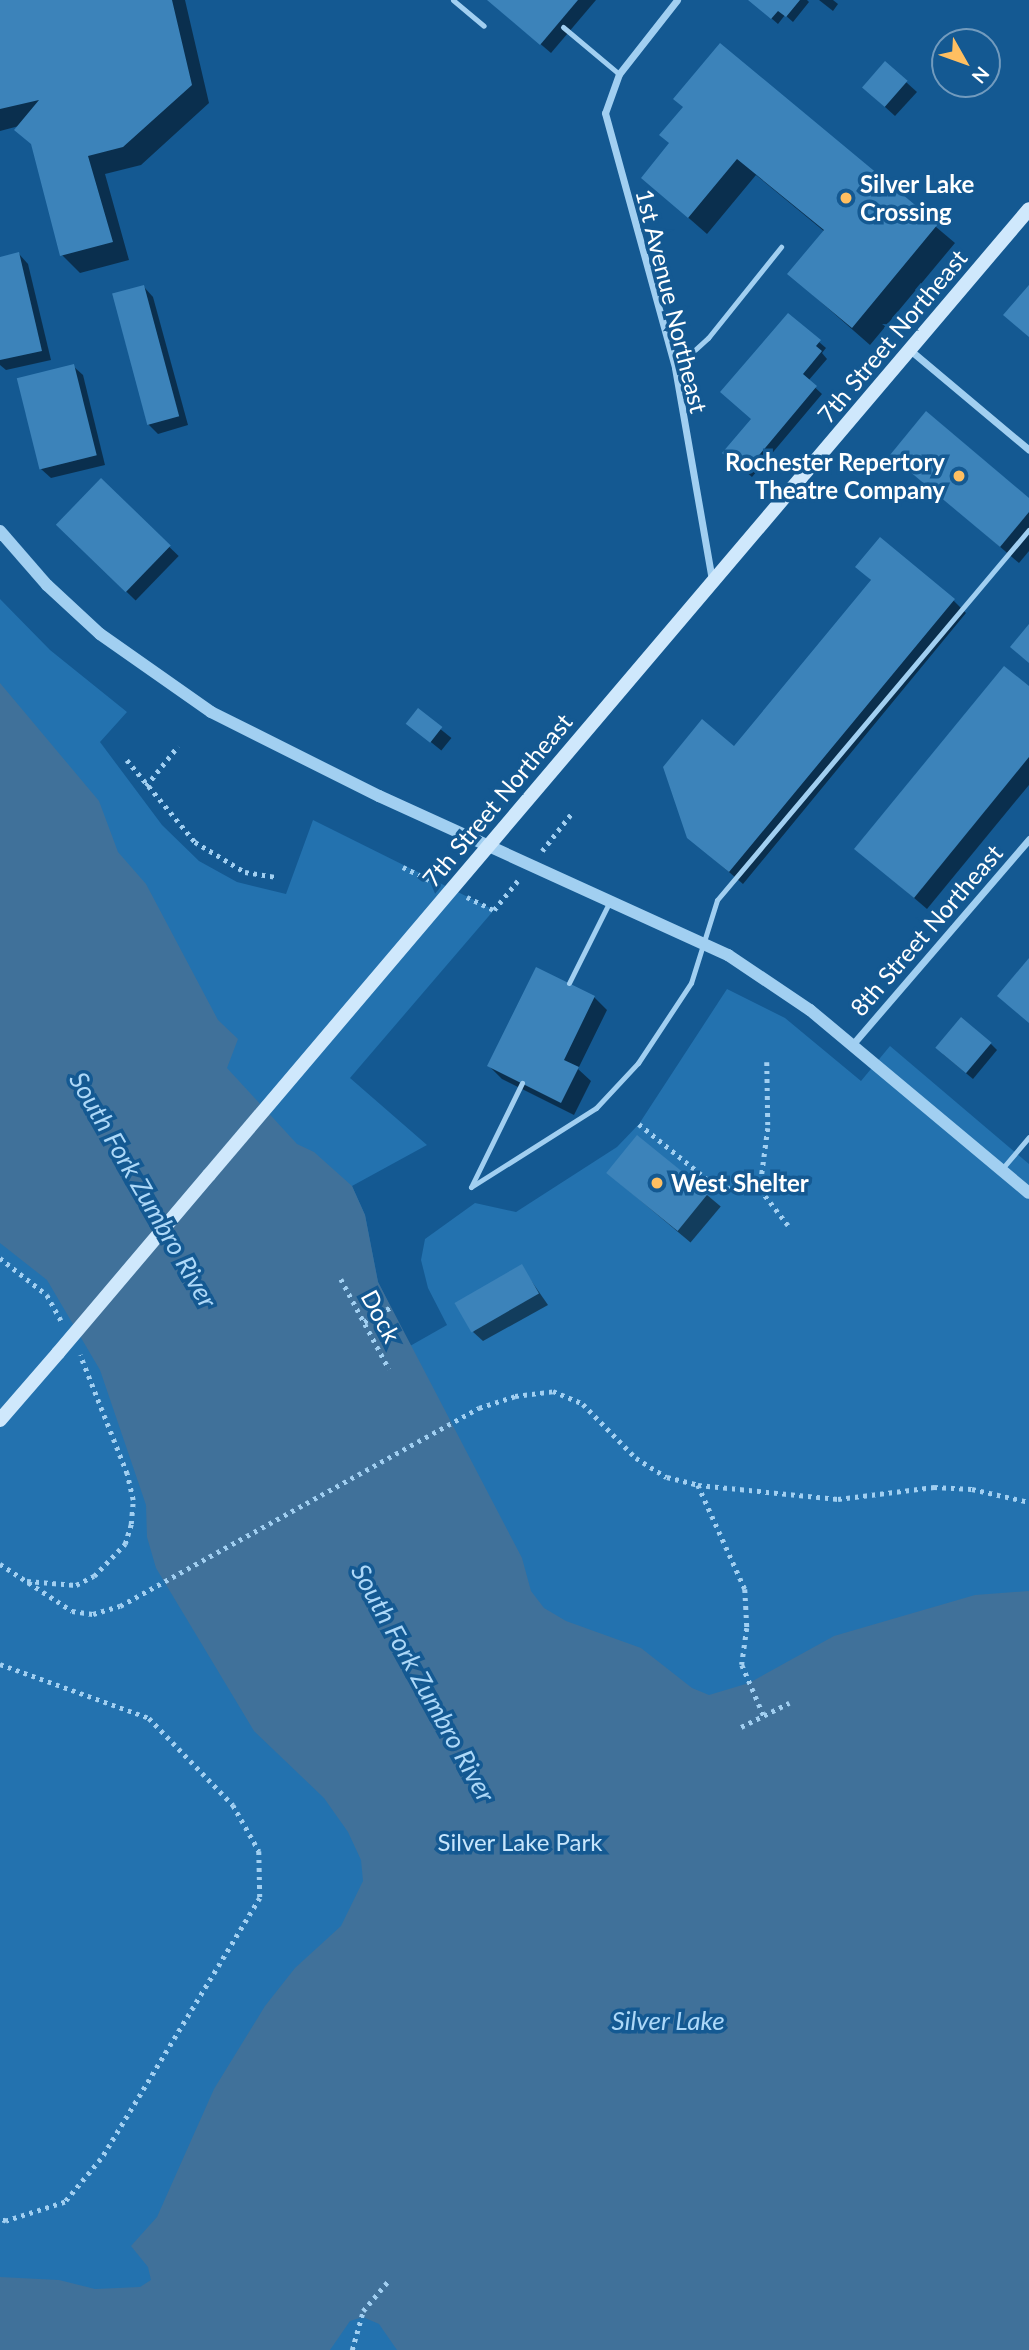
<!DOCTYPE html>
<html>
<head>
<meta charset="utf-8">
<style>
  body { margin:0 }
  #map { position:relative; width:1029px; height:2350px; overflow:hidden; background:#145992; font-family:Lato,sans-serif }
  div>[style] { position:absolute }
  .green>* { inset:0; background:#2372af }
  .water>* { inset:0; background:#40719a }
  .shadow>* { inset:0; background:#0007; transform-origin:0 0 }
  .building>* { inset:0; background:#3c83ba; transform-origin:0 0 }
  .path>* { height:4.5px; margin-top:-2.25px; transform-origin:0; background:repeating-linear-gradient(90deg,#a1cff1 0 3.5px,transparent 0 8.5px) }
  .service>* { height:5px; margin:-2.5px; padding:0 2.5px; transform-origin:2.5px; border-radius:2.5px; background:#a1cff1 }
  .minor>* { height:7px; margin:-3.5px; padding:0 3.5px; transform-origin:3.5px; border-radius:3.5px; background:#a1cff1 }
  .tertiary>* { height:12px; margin:-6px; padding:0 6px; transform-origin:6px; border-radius:6px; background:#a1cff1 }
  .secondary>* { height:14px; margin:-7px; padding:0 7px; transform-origin:7px; border-radius:7px; background:#cfe8fc }
  .secondary-bridge>* { height:14px; margin:-7px; padding:0 7px; transform-origin:7px; border-radius:7px; background:#cfe8fc }
  .dots>* { width:19px; height:19px; translate:-50% -50%; box-sizing:border-box; border:4px solid #145992; border-radius:50% }
  span { translate:-50% -50%; white-space:nowrap; text-align:center; line-height:1.15; -webkit-text-stroke:7px #145992; paint-order:stroke }
  .poi-label { font-size:24px; color:#fff; font-weight:700 }
  .left { translate:0 -50%; text-align:left }
  .right { translate:-100% -50%; text-align:right }
  .street-label { font-size:24px; color:#fff }
  .park-label { font-size:24px; color:#c8e6fc }
  .water-label { font-size:26px; color:#add8f8; font-style:italic }
  .north { position:absolute; left:931px; top:28px; width:70px; height:70px; box-sizing:border-box; background:#145992; border:2px solid #729bbe; border-radius:50%; rotate:130deg; font-size:19px; font-weight:700; line-height:28px; text-align:center; color:#fff }
  .north::after { content:''; display:block; margin:auto; width:24px; height:32px; background:#ffbf61; clip-path:polygon(50% 0,100% 100%,50% 72%,0 100%) }
</style>
</head>
<body>
<div id="map">
  <div class="green">
    <i style="clip-path:polygon(0 599px,50px 650px,127px 712px,100px 742px,162px 825px,199px 861px,237px 882px,286px 894px,313px 820px,494px 910px,350px 1078px,427px 1145px,352px 1186px,365px 1215px,378px 1282px,410px 1346px,447px 1325px,428px 1288px,421px 1260px,425px 1239px,475px 1203px,516px 1212px,617px 1147px,639px 1124px,727px 989px,785px 1018px,861px 1081px,890px 1046px,1029px 1164px,1029px 2350px,0 2350px)"></i>
  </div>
  <div class="water">
    <i style="clip-path:polygon(0 683px,99px 801px,118px 852px,146px 884px,218px 1020px,238px 1039px,227px 1068px,297px 1144px,314px 1152px,352px 1186px,365px 1215px,378px 1282px,522px 1558px,531px 1591px,544px 1608px,566px 1621px,641px 1648px,692px 1688px,709px 1695px,749px 1683px,834px 1636px,975px 1595px,1029px 1591px,1029px 2350px,397px 2350px,379px 2324px,363px 2317px,350px 2321px,330px 2350px,0 2350px,0 2277px,59px 2280px,95px 2289px,140px 2287px,151px 2280px,148px 2267px,131px 2246px,157px 2217px,214px 2089px,265px 2006px,295px 1968px,341px 1926px,363px 1881px,361px 1860px,348px 1832px,324px 1798px,254px 1731px,156px 1568px,147px 1537px,146px 1505px,100px 1370px,47px 1280px,0 1243px)"></i>
  </div>
  <div class="shadow">
    <i style="clip-path:polygon(0 0,185px 0,209px 103px,141px 165px,105px 174px,129px 260px,80px 273px,62px 255px,33px 146px,19px 126px,0 131px)"></i>
    <i style="clip-path:polygon(489px 0,596px 0,551px 53px)"></i>
    <i style="clip-path:polygon(750px 0,807px 0,809px 2px,793px 22px,785px 15px,778px 24px)"></i>
    <i style="clip-path:polygon(819px 0,833px 0,838px 4px,833px 11px)"></i>
    <i style="clip-path:polygon(721px 45px,955px 243px,870px 345px,789px 274px,825px 232px,756px 175px,707px 234px,643px 178px,671px 144px)"></i>
    <i style="clip-path:polygon(886px 64px,917px 92px,895px 116px,874px 97px)"></i>
    <i style="clip-path:polygon(19px 254px,28px 264px,51px 360px,6px 370px,0 365px,0 258px)"></i>
    <i style="clip-path:polygon(144px 287px,153px 297px,188px 425px,158px 434px,148px 424px)"></i>
    <i style="clip-path:polygon(789px 316px,826px 348px,822px 353px,827px 359px,808px 381px,822px 394px,752px 477px,731px 459px,753px 420px)"></i>
    <i style="clip-path:polygon(73px 366px,83px 375px,105px 465px,51px 478px,41px 469px)"></i>
    <i style="clip-path:polygon(892px 454px,1029px 500px,1029px 551px,1019px 563px)"></i>
    <i style="left:101px;top:481px;width:108px;height:62px;rotate:44deg"></i>
    <i style="clip-path:polygon(858px 567px,953px 600px,966px 613px,743px 884px,688px 837px,735px 748px,872px 581px)"></i>
    <i style="clip-path:polygon(1029px 688px,1029px 785px,927px 909px,857px 849px)"></i>
    <i style="left:418px;top:711px;width:43px;height:16px;rotate:39deg"></i>
    <i style="clip-path:polygon(594px 997px,607px 1010px,578px 1069px,591px 1081px,574px 1115px,502px 1079px,489px 1066px)"></i>
    <i style="clip-path:polygon(991px 1044px,997px 1050px,973px 1079px,943px 1054px)"></i>
    <i style="left:638px;top:1137px;width:108px;height:47px;rotate:40deg"></i>
    <i style="clip-path:polygon(521px 1266px,548px 1305px,483px 1341px,473px 1332px)"></i>
  </div>
  <div class="building">
    <i style="clip-path:polygon(0 0,172px 0,192px 85px,123px 147px,88px 156px,113px 242px,60px 256px,31px 144px,14px 130px,39px 100px,0 109px)"></i>
    <i style="clip-path:polygon(487px 0,578px 0,540px 45px)"></i>
    <i style="clip-path:polygon(748px 0,800px 0,786px 17px,778px 11px,771px 19px)"></i>
    <i style="clip-path:polygon(720px 43px,938px 224px,852px 328px,787px 274px,824px 230px,737px 159px,688px 218px,641px 178px,669px 143px,659px 135px,683px 107px,673px 99px)"></i>
    <i style="left:885px;top:61px;width:30px;height:35px;rotate:41deg"></i>
    <i style="clip-path:polygon(19px 252px,42px 351px,0 360px,0 257px)"></i>
    <i style="left:144px;top:285px;width:136px;height:33px;rotate:75deg"></i>
    <i style="clip-path:polygon(1029px 285px,1029px 337px,1003px 315px)"></i>
    <i style="clip-path:polygon(788px 313px,821px 340px,816px 346px,822px 351px,803px 374px,817px 386px,745px 472px,722px 453px,751px 419px,720px 392px)"></i>
    <i style="left:74px;top:364px;width:94px;height:59px;rotate:76deg"></i>
    <i style="clip-path:polygon(926px 411px,1029px 498px,1029px 512px,1000px 547px,890px 455px)"></i>
    <i style="left:101px;top:478px;width:97px;height:65px;rotate:44deg"></i>
    <i style="clip-path:polygon(880px 537px,955px 599px,729px 872px,687px 838px,663px 767px,702px 719px,734px 746px,871px 580px,855px 567px)"></i>
    <i style="clip-path:polygon(1029px 624px,1029px 663px,1010px 647px)"></i>
    <i style="clip-path:polygon(1004px 666px,1029px 686px,1029px 757px,914px 898px,854px 849px)"></i>
    <i style="left:418px;top:708px;width:31px;height:20px;rotate:38deg"></i>
    <i style="clip-path:polygon(1029px 958px,1029px 1023px,997px 996px)"></i>
    <i style="clip-path:polygon(536px 967px,595px 996px,564px 1060px,579px 1067px,561px 1103px,487px 1066px)"></i>
    <i style="left:961px;top:1017px;width:40px;height:40px;rotate:40deg"></i>
    <i style="left:637px;top:1135px;width:92px;height:49px;rotate:39deg"></i>
    <i style="left:522px;top:1264px;width:34px;height:78px;rotate:60deg"></i>
  </div>
  <div class="path">
    <i style="left:127px;top:760px;width:107px;rotate:50.3deg"></i>
    <i style="left:195px;top:842px;width:58px;rotate:31deg"></i>
    <i style="left:245px;top:872px;width:31px;rotate:9deg"></i>
    <i style="left:146px;top:786px;width:51px;rotate:-51.3deg"></i>
    <i style="left:542px;top:851px;width:47px;rotate:-51.9deg"></i>
    <i style="left:403px;top:867px;width:34px;rotate:26deg"></i>
    <i style="left:467px;top:897px;width:30px;rotate:26deg"></i>
    <i style="left:494px;top:910px;width:38px;rotate:-51deg"></i>
    <i style="left:767px;top:1062px;width:66px;rotate:89.1deg"></i>
    <i style="left:768px;top:1128px;width:62px;rotate:97.5deg"></i>
    <i style="left:760px;top:1189px;width:46px;rotate:52.1deg"></i>
    <i style="left:639px;top:1124px;width:102px;rotate:39deg"></i>
    <i style="left:718px;top:1188px;width:42px;rotate:1.4deg"></i>
    <i style="left:0;top:1258px;width:60px;rotate:38.2deg"></i>
    <i style="left:47px;top:1295px;width:29px;rotate:61deg"></i>
    <i style="left:341px;top:1279px;width:102px;rotate:61.9deg"></i>
    <i style="left:364px;top:1322px;width:31px;rotate:-29deg"></i>
    <i style="left:698px;top:1485px;width:114px;rotate:65.7deg"></i>
    <i style="left:745px;top:1589px;width:39px;rotate:87deg"></i>
    <i style="left:747px;top:1628px;width:37px;rotate:98deg"></i>
    <i style="left:742px;top:1665px;width:56px;rotate:66.7deg"></i>
    <i style="left:0;top:1564px;width:86px;rotate:33.1deg"></i>
    <i style="left:72px;top:1611px;width:21px;rotate:8deg"></i>
    <i style="left:93px;top:1614px;width:28px;rotate:-17deg"></i>
    <i style="left:120px;top:1606px;width:410px;rotate:-28.9deg"></i>
    <i style="left:479px;top:1408px;width:38px;rotate:-18deg"></i>
    <i style="left:515px;top:1396px;width:38px;rotate:-7deg"></i>
    <i style="left:553px;top:1391px;width:33px;rotate:23deg"></i>
    <i style="left:583px;top:1404px;width:76px;rotate:45.5deg"></i>
    <i style="left:636px;top:1458px;width:36px;rotate:32deg"></i>
    <i style="left:667px;top:1477px;width:32px;rotate:14deg"></i>
    <i style="left:698px;top:1485px;width:141px;rotate:5.7deg"></i>
    <i style="left:838px;top:1499px;width:97px;rotate:-7.1deg"></i>
    <i style="left:934px;top:1487px;width:38px;rotate:3deg"></i>
    <i style="left:972px;top:1489px;width:58px;rotate:12.8deg"></i>
    <i style="left:27px;top:1581px;width:49px;rotate:4.7deg"></i>
    <i style="left:76px;top:1585px;width:20px;rotate:-27deg"></i>
    <i style="left:94px;top:1576px;width:45px;rotate:-45.9deg"></i>
    <i style="left:125px;top:1544px;width:21px;rotate:-73deg"></i>
    <i style="left:131px;top:1524px;width:24px;rotate:-85deg"></i>
    <i style="left:133px;top:1500px;width:27px;rotate:-103deg"></i>
    <i style="left:127px;top:1474px;width:128px;rotate:-111.6deg"></i>
    <i style="left:0;top:1664px;width:158px;rotate:19.9deg"></i>
    <i style="left:149px;top:1718px;width:121px;rotate:46deg"></i>
    <i style="left:233px;top:1805px;width:53px;rotate:60.5deg"></i>
    <i style="left:259px;top:1851px;width:47px;rotate:88.8deg"></i>
    <i style="left:260px;top:1898px;width:306px;rotate:121.3deg"></i>
    <i style="left:101px;top:2159px;width:56px;rotate:129.9deg"></i>
    <i style="left:65px;top:2202px;width:62px;rotate:162.1deg"></i>
    <i style="left:6px;top:2221px;width:6px;rotate:-162deg"></i>
    <i style="left:741px;top:1727px;width:54px;rotate:-26.6deg"></i>
    <i style="left:352px;top:2350px;width:41px;rotate:-74.2deg"></i>
    <i style="left:363px;top:2311px;width:40px;rotate:-50deg"></i>
  </div>
  <div class="service">
    <i style="left:453px;top:0;width:40px;rotate:40deg"></i>
    <i style="left:563px;top:27px;width:73px;rotate:40deg"></i>
    <i style="left:675px;top:368px;width:45px;rotate:-42.3deg"></i>
    <i style="left:708px;top:338px;width:117px;rotate:-51.3deg"></i>
    <i style="left:569px;top:983px;width:92px;rotate:-63.4deg"></i>
    <i style="left:1001px;top:1170px;width:43px;rotate:-49.7deg"></i>
    <i style="left:471px;top:1187px;width:148px;rotate:-32.3deg"></i>
    <i style="left:596px;top:1108px;width:62px;rotate:-47deg"></i>
    <i style="left:638px;top:1063px;width:96px;rotate:-56.5deg"></i>
    <i style="left:691px;top:983px;width:87px;rotate:-72.6deg"></i>
    <i style="left:717px;top:900px;width:484px;rotate:-49.9deg"></i>
    <i style="left:471px;top:1187px;width:116px;rotate:-63.9deg"></i>
  </div>
  <div class="minor">
    <i style="left:677px;top:0;width:94px;rotate:128.1deg"></i>
    <i style="left:619px;top:74px;width:41px;rotate:109.7deg"></i>
    <i style="left:605px;top:113px;width:264px;rotate:74.6deg"></i>
    <i style="left:675px;top:368px;width:216px;rotate:80.1deg"></i>
    <i style="left:910px;top:350px;width:155px;rotate:40deg"></i>
    <i style="left:852px;top:1045px;width:272px;rotate:-49.3deg"></i>
  </div>
  <div class="tertiary">
    <i style="left:0;top:531px;width:72px;rotate:49deg"></i>
    <i style="left:47px;top:585px;width:72px;rotate:42.8deg"></i>
    <i style="left:100px;top:634px;width:136px;rotate:35.1deg"></i>
    <i style="left:211px;top:712px;width:188px;rotate:26.6deg"></i>
    <i style="left:379px;top:796px;width:384px;rotate:24.5deg"></i>
    <i style="left:728px;top:955px;width:99px;rotate:33.9deg"></i>
    <i style="left:810px;top:1010px;width:285px;rotate:39.9deg"></i>
  </div>
  <div class="secondary">
    <i style="left:209px;top:1175px;width:1267px;rotate:-49.67deg"></i>
    <i style="left:0;top:1420px;width:89px;rotate:-49.1deg"></i>
  </div>
  <div class="secondary-bridge">
    <i style="left:58px;top:1353px;width:233px;rotate:-49.7deg"></i>
  </div>
  <div class="dots">
    <i style="left:846px;top:198px;background:#ffbf61"></i>
    <i style="left:959px;top:476px;background:#ffbf61"></i>
    <i style="left:657px;top:1183px;background:#ffbf61"></i>
  </div>
  <div class="poi-label">
    <span class="left" style="left:860px;top:198px">Silver Lake<br>Crossing</span>
    <span class="right" style="left:945px;top:476px">Rochester Repertory<br>Theatre Company</span>
    <span class="left" style="left:671px;top:1183px">West Shelter</span>
  </div>
  <div class="street-label">
    <span style="left:672px;top:301px;rotate:76deg">1st Avenue Northeast</span>
    <span style="left:892px;top:336px;rotate:-50deg">7th Street Northeast</span>
    <span style="left:497px;top:800px;rotate:-50deg">7th Street Northeast</span>
    <span style="left:926px;top:930px;rotate:-49deg">8th Street Northeast</span>
    <span style="left:381px;top:1316px;rotate:62deg">Dock</span>
  </div>
  <div class="park-label">
    <span style="left:520px;top:1842px">Silver Lake Park</span>
  </div>
  <div class="water-label">
    <span style="left:143px;top:1190px;rotate:60deg">South Fork Zumbro River</span>
    <span style="left:423px;top:1683px;rotate:61deg">South Fork Zumbro River</span>
    <span style="left:668px;top:2021px">Silver Lake</span>
  </div>
  <div class="north">N</div>
</div>
</body>
</html>
